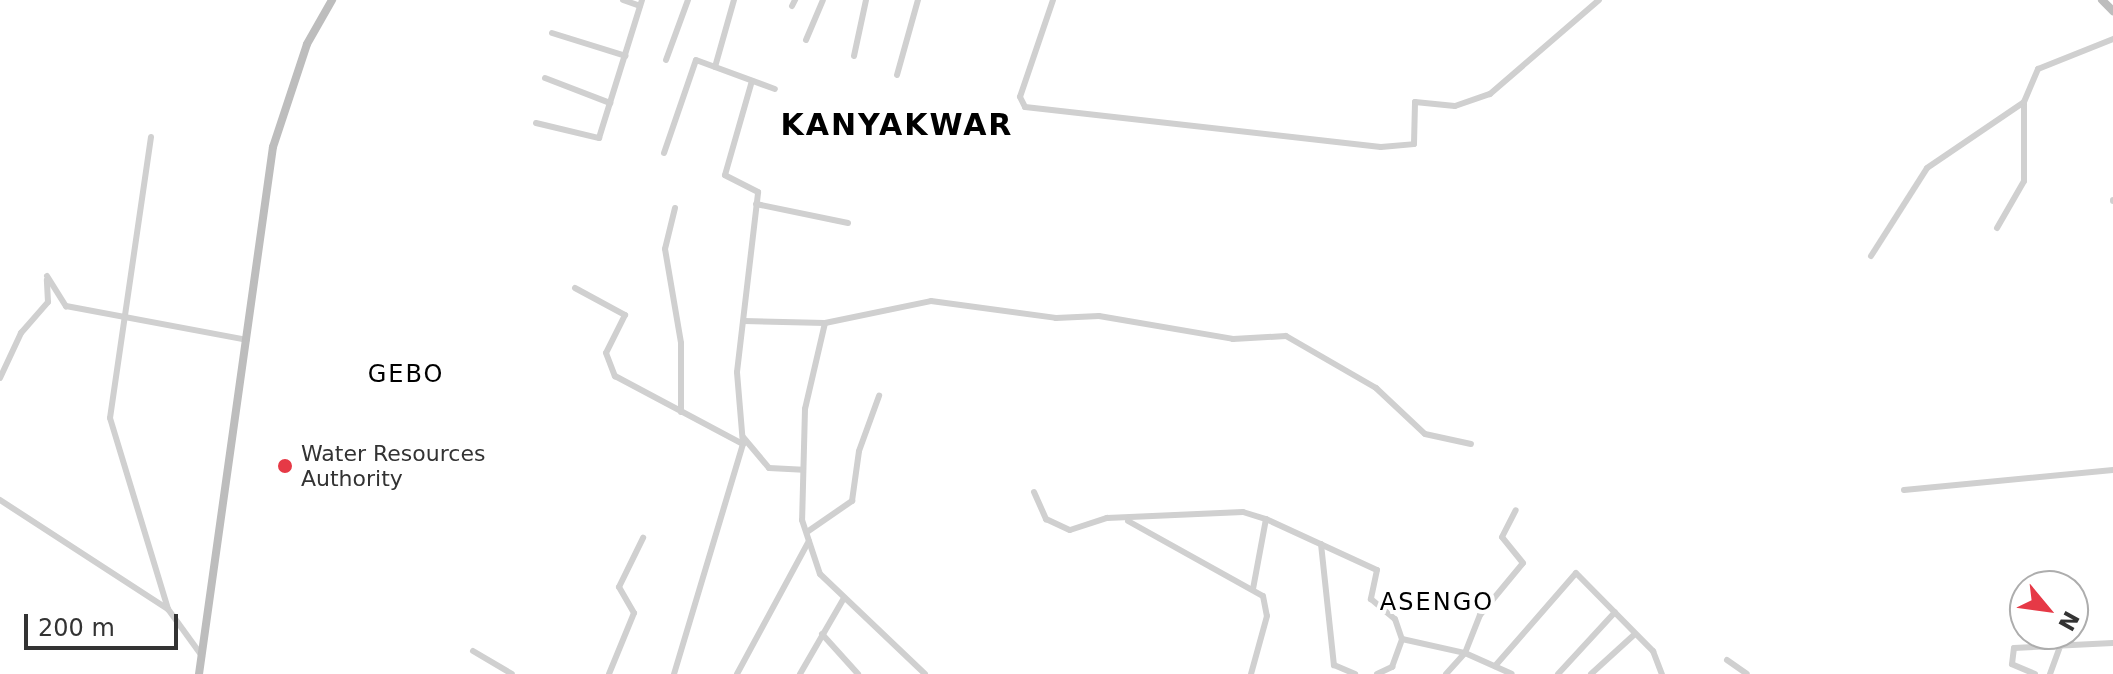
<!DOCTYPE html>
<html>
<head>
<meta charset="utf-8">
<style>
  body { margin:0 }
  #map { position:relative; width:2113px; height:674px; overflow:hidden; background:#fff; font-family:"DejaVu Sans",sans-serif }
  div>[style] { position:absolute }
  .street>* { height:6px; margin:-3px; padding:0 3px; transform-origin:3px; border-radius:3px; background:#d0d0d0 }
  .secondary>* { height:8px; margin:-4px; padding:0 4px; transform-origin:4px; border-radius:4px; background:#bdbdbd }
  .dots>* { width:22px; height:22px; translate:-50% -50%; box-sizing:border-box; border:4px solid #fff; border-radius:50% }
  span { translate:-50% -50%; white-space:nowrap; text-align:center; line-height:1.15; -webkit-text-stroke:8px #fff; paint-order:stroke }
  .poi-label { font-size:22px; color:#333 }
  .left { translate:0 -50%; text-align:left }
  .neighbourhood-label { font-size:24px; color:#000; letter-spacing:2px }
  .district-label { font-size:30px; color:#000; font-weight:700; letter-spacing:2px }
  .north { position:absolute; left:2009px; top:570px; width:80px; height:80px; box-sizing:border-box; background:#fff; border:2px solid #adadad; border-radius:50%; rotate:119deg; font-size:22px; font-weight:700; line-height:32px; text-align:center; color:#333 }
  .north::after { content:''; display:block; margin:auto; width:28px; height:36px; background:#e63946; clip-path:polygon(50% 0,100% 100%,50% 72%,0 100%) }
  .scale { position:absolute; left:24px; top:614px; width:154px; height:36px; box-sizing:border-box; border:4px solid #333; border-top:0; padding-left:10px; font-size:24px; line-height:28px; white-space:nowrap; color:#333; -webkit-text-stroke:6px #fff; paint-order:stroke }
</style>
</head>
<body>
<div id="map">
  <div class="street">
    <i style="left:623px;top:0;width:18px;rotate:19deg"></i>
    <i style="left:1053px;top:0;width:102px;rotate:108.8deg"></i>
    <i style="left:1020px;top:97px;width:11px;rotate:63deg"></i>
    <i style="left:1025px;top:107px;width:358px;rotate:6.4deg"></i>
    <i style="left:1381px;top:147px;width:33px;rotate:-5deg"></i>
    <i style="left:1414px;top:144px;width:42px;rotate:-88.6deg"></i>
    <i style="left:1415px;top:102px;width:40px;rotate:5.7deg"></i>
    <i style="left:1455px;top:106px;width:37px;rotate:-19deg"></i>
    <i style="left:1490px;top:94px;width:144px;rotate:-40.8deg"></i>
    <i style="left:792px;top:6px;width:7px;rotate:-63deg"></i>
    <i style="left:552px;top:33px;width:77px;rotate:17.3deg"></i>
    <i style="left:806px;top:40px;width:43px;rotate:-67deg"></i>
    <i style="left:854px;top:56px;width:57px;rotate:-77.9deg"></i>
    <i style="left:666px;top:60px;width:64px;rotate:-69.9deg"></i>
    <i style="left:715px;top:67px;width:70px;rotate:-74.2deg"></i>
    <i style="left:897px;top:75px;width:78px;rotate:-74.4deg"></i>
    <i style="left:545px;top:78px;width:70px;rotate:21deg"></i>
    <i style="left:536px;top:123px;width:65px;rotate:13.4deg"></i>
    <i style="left:599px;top:138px;width:145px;rotate:-72.7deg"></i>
    <i style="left:151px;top:137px;width:284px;rotate:98.3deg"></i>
    <i style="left:110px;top:418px;width:200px;rotate:73.1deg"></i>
    <i style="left:664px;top:153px;width:98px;rotate:-71deg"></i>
    <i style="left:696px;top:60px;width:84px;rotate:20.2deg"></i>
    <i style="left:2113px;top:201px;width:1px;rotate:-90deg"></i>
    <i style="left:756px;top:204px;width:94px;rotate:11.7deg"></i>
    <i style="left:675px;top:208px;width:42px;rotate:103.7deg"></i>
    <i style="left:665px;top:249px;width:95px;rotate:80.3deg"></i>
    <i style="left:681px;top:343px;width:69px;rotate:90deg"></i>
    <i style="left:1997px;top:228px;width:54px;rotate:-60.1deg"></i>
    <i style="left:2024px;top:181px;width:79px;rotate:-90deg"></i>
    <i style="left:1871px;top:256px;width:104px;rotate:-57.5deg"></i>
    <i style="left:1927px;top:168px;width:117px;rotate:-34.2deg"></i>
    <i style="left:2024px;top:102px;width:36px;rotate:-67deg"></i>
    <i style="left:2038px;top:69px;width:81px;rotate:-21.8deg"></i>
    <i style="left:47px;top:276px;width:36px;rotate:58deg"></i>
    <i style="left:66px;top:306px;width:184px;rotate:10.6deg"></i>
    <i style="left:575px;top:288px;width:57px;rotate:28.4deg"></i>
    <i style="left:625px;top:315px;width:42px;rotate:116.6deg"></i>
    <i style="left:606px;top:353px;width:25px;rotate:69deg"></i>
    <i style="left:615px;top:376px;width:145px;rotate:28deg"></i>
    <i style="left:744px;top:321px;width:81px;rotate:1.4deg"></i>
    <i style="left:825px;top:323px;width:108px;rotate:-11.7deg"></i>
    <i style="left:931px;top:301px;width:126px;rotate:7.7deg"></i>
    <i style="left:1056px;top:318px;width:43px;rotate:-2.7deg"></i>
    <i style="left:1099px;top:316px;width:136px;rotate:9.7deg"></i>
    <i style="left:1233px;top:339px;width:53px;rotate:-3.2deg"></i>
    <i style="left:1286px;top:336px;width:104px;rotate:30deg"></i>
    <i style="left:1376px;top:388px;width:67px;rotate:43.2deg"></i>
    <i style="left:1425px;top:434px;width:47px;rotate:12.3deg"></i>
    <i style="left:825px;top:323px;width:88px;rotate:103.1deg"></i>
    <i style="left:805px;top:409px;width:111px;rotate:91.5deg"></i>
    <i style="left:802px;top:520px;width:57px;rotate:71.6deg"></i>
    <i style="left:820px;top:574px;width:145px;rotate:43.6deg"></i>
    <i style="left:0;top:378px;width:50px;rotate:-65deg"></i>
    <i style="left:21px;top:333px;width:41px;rotate:-48.9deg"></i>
    <i style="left:48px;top:302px;width:22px;rotate:-93deg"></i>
    <i style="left:743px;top:437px;width:40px;rotate:50deg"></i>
    <i style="left:769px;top:468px;width:34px;rotate:3deg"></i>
    <i style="left:1904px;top:490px;width:210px;rotate:-5.5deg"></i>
    <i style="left:1034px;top:492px;width:30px;rotate:66deg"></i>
    <i style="left:1046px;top:519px;width:26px;rotate:25deg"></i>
    <i style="left:1070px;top:530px;width:39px;rotate:-18deg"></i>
    <i style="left:1107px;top:518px;width:136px;rotate:-2.5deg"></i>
    <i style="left:1243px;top:512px;width:24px;rotate:17deg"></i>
    <i style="left:1266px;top:519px;width:122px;rotate:24.7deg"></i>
    <i style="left:1377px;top:570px;width:30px;rotate:102deg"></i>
    <i style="left:1371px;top:599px;width:31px;rotate:40deg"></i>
    <i style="left:1395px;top:619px;width:21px;rotate:71deg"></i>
    <i style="left:0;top:500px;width:200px;rotate:33deg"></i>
    <i style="left:168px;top:609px;width:58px;rotate:54.1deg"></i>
    <i style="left:1128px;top:521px;width:154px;rotate:29.1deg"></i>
    <i style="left:1263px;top:596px;width:20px;rotate:79deg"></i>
    <i style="left:1267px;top:616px;width:60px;rotate:105.4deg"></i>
    <i style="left:807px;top:532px;width:55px;rotate:-34.6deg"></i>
    <i style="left:852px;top:501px;width:50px;rotate:-82deg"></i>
    <i style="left:859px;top:451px;width:59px;rotate:-70deg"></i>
    <i style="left:1321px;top:544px;width:122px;rotate:83.9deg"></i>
    <i style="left:1334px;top:665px;width:23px;rotate:23deg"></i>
    <i style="left:1253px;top:589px;width:71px;rotate:-79.5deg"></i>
    <i style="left:822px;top:634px;width:54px;rotate:48deg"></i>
    <i style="left:473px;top:651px;width:45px;rotate:30.5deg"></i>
    <i style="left:1727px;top:660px;width:24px;rotate:35deg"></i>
    <i style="left:1495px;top:666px;width:123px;rotate:-48.9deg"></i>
    <i style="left:1576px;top:573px;width:110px;rotate:45.4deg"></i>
    <i style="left:1653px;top:651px;width:25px;rotate:69deg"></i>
    <i style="left:609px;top:674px;width:66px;rotate:-67.7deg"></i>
    <i style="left:634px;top:613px;width:30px;rotate:-120deg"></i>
    <i style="left:619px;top:587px;width:55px;rotate:-63.9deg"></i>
    <i style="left:674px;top:674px;width:240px;rotate:-73.3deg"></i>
    <i style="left:743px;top:444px;width:72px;rotate:-94.8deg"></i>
    <i style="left:737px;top:372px;width:181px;rotate:-83.3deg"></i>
    <i style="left:758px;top:192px;width:37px;rotate:-153deg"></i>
    <i style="left:725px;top:175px;width:98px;rotate:-74deg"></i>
    <i style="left:737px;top:674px;width:151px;rotate:-61.6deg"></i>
    <i style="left:800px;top:674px;width:88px;rotate:-59.9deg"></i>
    <i style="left:1377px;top:674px;width:17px;rotate:-25deg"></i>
    <i style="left:1392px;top:667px;width:30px;rotate:-70deg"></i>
    <i style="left:1402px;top:639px;width:65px;rotate:12.5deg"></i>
    <i style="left:1465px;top:653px;width:41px;rotate:-68.5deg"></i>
    <i style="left:1480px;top:615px;width:67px;rotate:-50.4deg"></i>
    <i style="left:1523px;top:563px;width:33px;rotate:-129deg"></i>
    <i style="left:1502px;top:537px;width:30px;rotate:-63deg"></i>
    <i style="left:1446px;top:674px;width:28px;rotate:-48deg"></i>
    <i style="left:1465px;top:653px;width:51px;rotate:24.1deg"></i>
    <i style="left:1558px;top:674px;width:84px;rotate:-47.4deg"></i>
    <i style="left:1591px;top:674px;width:59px;rotate:-42.3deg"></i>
    <i style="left:2035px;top:674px;width:25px;rotate:-157deg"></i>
    <i style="left:2012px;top:664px;width:16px;rotate:-83deg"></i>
    <i style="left:2014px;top:648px;width:99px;rotate:-2.9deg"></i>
    <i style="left:2050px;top:674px;width:32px;rotate:-70deg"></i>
  </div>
  <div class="secondary">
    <i style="left:2102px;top:0;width:16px;rotate:45deg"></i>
    <i style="left:199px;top:674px;width:532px;rotate:-82.01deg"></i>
    <i style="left:273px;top:147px;width:108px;rotate:-71.7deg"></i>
    <i style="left:307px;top:44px;width:51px;rotate:-60.4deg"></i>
  </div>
  <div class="dots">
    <i style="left:285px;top:466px;background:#e63946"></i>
  </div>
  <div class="poi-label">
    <span class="left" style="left:301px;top:466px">Water Resources<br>Authority</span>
  </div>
  <div class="neighbourhood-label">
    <span style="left:406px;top:375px">GEBO</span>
    <span style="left:1437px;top:603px">ASENGO</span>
  </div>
  <div class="district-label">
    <span style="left:897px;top:125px">KANYAKWAR</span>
  </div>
  <div class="north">N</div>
  <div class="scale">200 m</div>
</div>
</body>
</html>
